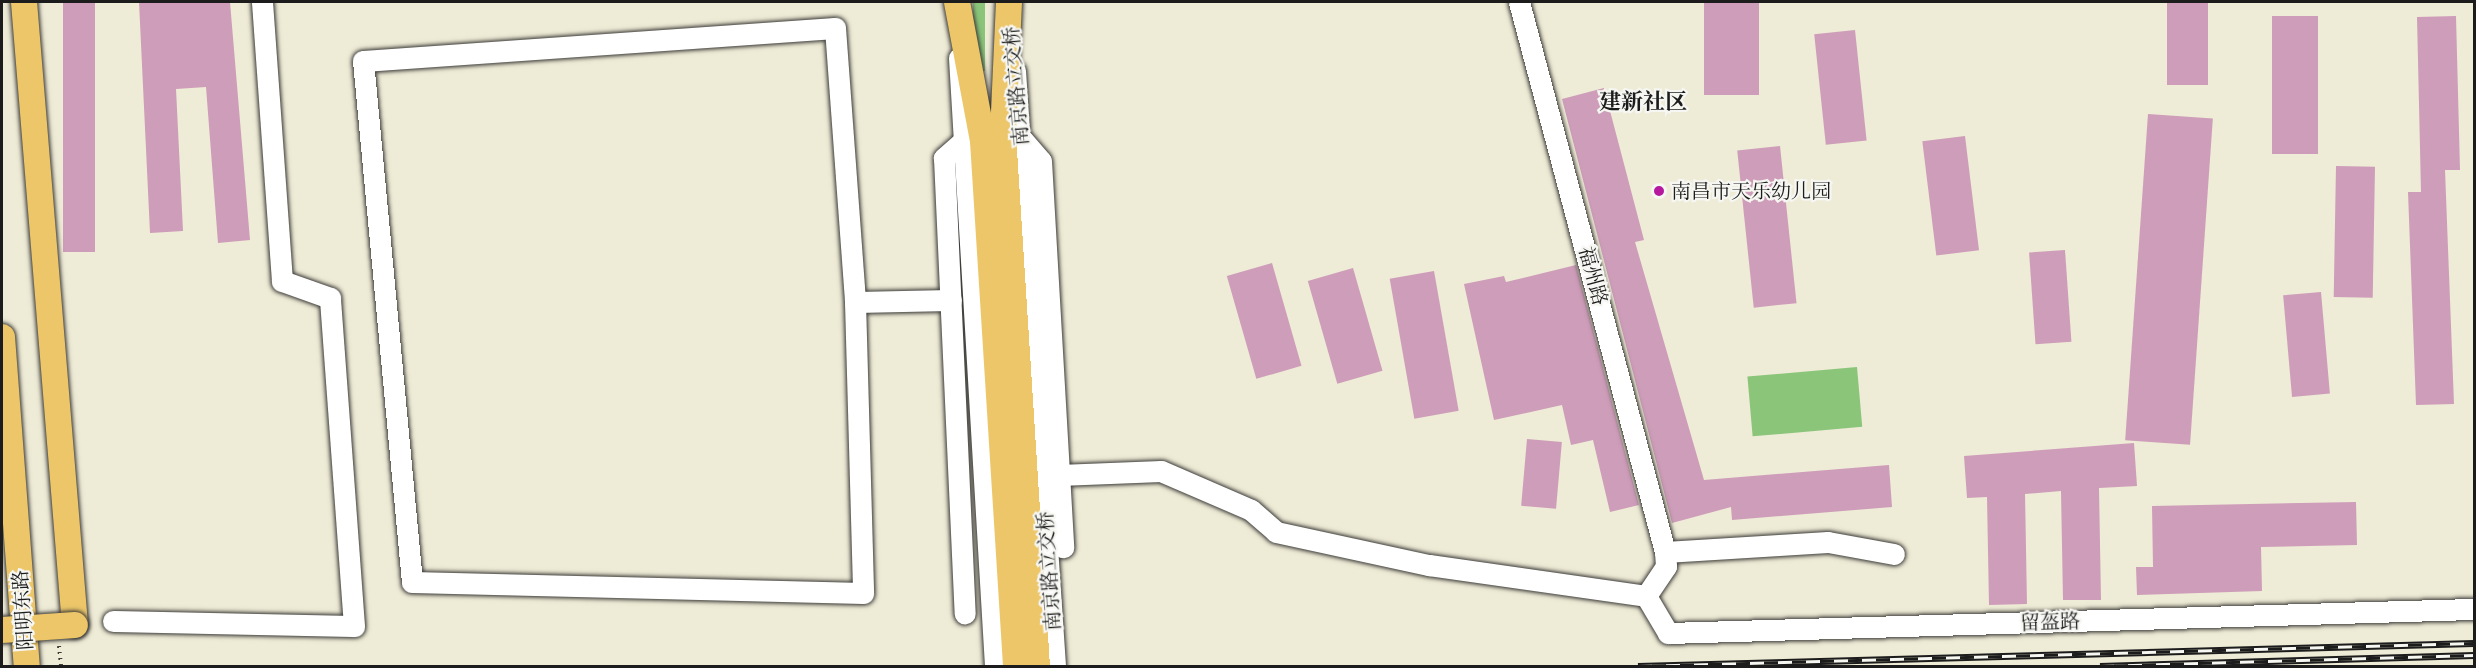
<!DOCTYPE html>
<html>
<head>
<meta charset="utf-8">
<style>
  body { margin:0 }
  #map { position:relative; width:2476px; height:668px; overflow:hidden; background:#eeebd6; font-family:Cardo,"Noto Serif SC",serif }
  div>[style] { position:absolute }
  .green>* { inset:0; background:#8ac57a; transform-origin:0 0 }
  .building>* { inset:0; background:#ce9db9; transform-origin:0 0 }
  .path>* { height:4px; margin-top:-2px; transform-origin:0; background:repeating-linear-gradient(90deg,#3c3b38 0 1.5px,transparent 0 6px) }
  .roads { filter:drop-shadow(0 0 2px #3c3b38) drop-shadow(0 0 2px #3c3b38) }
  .minor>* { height:21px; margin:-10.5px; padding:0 10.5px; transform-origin:10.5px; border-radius:10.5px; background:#fff }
  .major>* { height:26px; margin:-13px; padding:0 13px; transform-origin:13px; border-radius:13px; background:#ecc669 }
  .rail>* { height:7px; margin-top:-3.5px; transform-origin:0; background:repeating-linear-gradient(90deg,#f6f6f2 0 14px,#1c1c1c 0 28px); box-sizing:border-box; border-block:2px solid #1c1c1c }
  .bridges { filter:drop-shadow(0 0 2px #3c3b38) drop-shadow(0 0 2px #3c3b38) }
  .major-bridge>* { height:26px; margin:-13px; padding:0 13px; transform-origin:13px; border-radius:13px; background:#ecc669 }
  .dots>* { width:16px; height:16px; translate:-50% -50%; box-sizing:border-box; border:3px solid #f6f6f2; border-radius:50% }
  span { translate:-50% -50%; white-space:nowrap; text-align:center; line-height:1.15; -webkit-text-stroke:4.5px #f6f6f2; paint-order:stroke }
  .street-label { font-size:20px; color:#1c1c1c }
  .poi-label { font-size:20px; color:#1c1c1c }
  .left { translate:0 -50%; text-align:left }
  .quarter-label { font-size:22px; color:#1c1c1c; font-weight:700 }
  .frame { position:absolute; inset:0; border:3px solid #1c1c1c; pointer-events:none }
</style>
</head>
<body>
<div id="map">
  <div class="green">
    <i style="left:973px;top:2px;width:12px;height:69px"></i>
    <i style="left:1857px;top:367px;width:60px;height:110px;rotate:85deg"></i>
  </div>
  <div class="building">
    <i style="left:63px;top:2px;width:32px;height:250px"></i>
    <i style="clip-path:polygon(139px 2px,230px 2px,250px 240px,218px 243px,206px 87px,176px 89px,183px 231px,150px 233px)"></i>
    <i style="left:1704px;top:2px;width:55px;height:93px"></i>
    <i style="left:2167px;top:2px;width:41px;height:83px"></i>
    <i style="left:2272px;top:16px;width:46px;height:138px"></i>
    <i style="clip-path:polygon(2456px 16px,2460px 170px,2445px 170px,2454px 404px,2416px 405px,2408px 192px,2421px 192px,2417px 17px)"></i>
    <i style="left:1855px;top:30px;width:111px;height:41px;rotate:84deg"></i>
    <i style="clip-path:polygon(1604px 88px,1644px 240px,1635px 242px,1704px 480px,1889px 465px,1892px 507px,1732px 520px,1731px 507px,1672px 523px,1562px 99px)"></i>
    <i style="left:2148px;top:114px;width:65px;height:327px;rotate:4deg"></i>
    <i style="left:1965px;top:136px;width:115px;height:43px;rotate:83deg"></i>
    <i style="left:1780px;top:146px;width:158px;height:43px;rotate:84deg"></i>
    <i style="left:2336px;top:166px;width:39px;height:131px;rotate:1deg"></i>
    <i style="left:2065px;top:250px;width:92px;height:36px;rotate:86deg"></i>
    <i style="left:1272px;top:263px;width:107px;height:47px;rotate:74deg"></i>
    <i style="clip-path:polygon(1576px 265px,1639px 505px,1610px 512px,1593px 440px,1571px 445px,1562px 405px,1494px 420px,1464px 284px,1504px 276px,1506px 282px)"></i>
    <i style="left:1353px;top:268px;width:107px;height:47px;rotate:74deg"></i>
    <i style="left:1434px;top:271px;width:142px;height:45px;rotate:80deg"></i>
    <i style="left:2321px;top:292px;width:102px;height:38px;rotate:85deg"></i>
    <i style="left:1527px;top:439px;width:35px;height:67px;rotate:5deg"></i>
    <i style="clip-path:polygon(2134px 443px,2137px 486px,2099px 488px,2101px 600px,2063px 600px,2061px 491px,2025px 494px,2027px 604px,1989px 605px,1987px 497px,1967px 498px,1964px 456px)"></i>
    <i style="clip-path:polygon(2356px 502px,2357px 545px,2261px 547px,2262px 591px,2137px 595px,2136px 567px,2153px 567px,2152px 506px)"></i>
  </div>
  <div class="path">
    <i style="left:59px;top:646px;width:20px;rotate:84deg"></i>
  </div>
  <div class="roads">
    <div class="minor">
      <i style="left:1519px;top:2px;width:569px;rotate:75.13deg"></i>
      <i style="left:959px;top:58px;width:609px;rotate:86.61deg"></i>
      <i style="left:1015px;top:71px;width:596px;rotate:86.15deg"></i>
      <i style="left:1021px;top:138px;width:30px;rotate:49deg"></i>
      <i style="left:1041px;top:161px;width:387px;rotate:86.7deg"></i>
      <i style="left:961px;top:143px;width:23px;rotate:139deg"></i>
      <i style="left:944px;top:158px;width:456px;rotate:87.4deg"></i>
      <i style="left:855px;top:302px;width:291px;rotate:88.4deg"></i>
      <i style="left:863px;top:593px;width:451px;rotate:-178.6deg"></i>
      <i style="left:412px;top:582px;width:523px;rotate:-95.37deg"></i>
      <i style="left:363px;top:61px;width:473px;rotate:-4deg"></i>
      <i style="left:835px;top:28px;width:275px;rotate:85.8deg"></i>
      <i style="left:855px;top:302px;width:96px;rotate:-1.2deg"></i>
      <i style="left:1059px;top:475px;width:102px;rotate:-2.2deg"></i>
      <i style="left:1161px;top:471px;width:98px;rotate:23.4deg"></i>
      <i style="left:1251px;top:510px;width:33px;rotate:41deg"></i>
      <i style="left:1276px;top:532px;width:157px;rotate:12.2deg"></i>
      <i style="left:1429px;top:565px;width:219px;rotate:8.1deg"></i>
      <i style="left:1646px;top:596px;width:36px;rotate:-56deg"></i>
      <i style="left:1666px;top:566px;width:14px;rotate:-94deg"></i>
      <i style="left:1665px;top:552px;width:163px;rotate:-3.5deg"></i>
      <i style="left:1828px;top:542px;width:67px;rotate:10.3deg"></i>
      <i style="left:1646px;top:596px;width:43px;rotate:59.3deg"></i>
      <i style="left:1668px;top:633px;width:806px;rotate:-1.71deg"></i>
      <i style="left:113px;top:621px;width:241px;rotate:1.2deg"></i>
      <i style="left:354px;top:626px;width:329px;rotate:-94.2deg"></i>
      <i style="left:330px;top:298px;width:51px;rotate:-160.5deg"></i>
      <i style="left:282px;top:281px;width:280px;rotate:-94.1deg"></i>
    </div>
    <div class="major">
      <i style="left:24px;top:2px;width:625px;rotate:85.32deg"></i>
      <i style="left:957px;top:2px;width:141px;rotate:79.4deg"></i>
      <i style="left:983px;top:141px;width:526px;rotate:86.4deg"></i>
      <i style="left:1009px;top:2px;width:133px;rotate:92.6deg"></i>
      <i style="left:1003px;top:135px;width:532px;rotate:86.34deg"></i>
      <i style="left:2px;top:337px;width:330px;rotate:85.7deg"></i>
    </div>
  </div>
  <div class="rail">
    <i style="left:1638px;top:666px;width:836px;rotate:-1.58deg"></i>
    <i style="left:2100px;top:666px;width:374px;rotate:-1.7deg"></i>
  </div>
  <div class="bridges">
    <div class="major-bridge">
      <i style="left:2px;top:630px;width:73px;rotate:-3.9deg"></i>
    </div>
  </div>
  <div class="dots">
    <i style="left:1659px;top:191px;background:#b5179e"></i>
  </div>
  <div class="street-label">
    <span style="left:1016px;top:86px;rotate:-95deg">南京路立交桥</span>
    <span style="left:1593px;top:276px;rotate:75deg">福州路</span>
    <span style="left:1049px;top:571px;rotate:-94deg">南京路立交桥</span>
    <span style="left:23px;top:610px;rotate:-94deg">阳明东路</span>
    <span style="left:2050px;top:622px;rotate:-2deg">留盔路</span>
  </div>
  <div class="poi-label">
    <span class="left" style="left:1671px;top:191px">南昌市天乐幼儿园</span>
  </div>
  <div class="quarter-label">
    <span style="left:1643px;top:103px">建新社区</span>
  </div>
  <div class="frame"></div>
</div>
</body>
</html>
